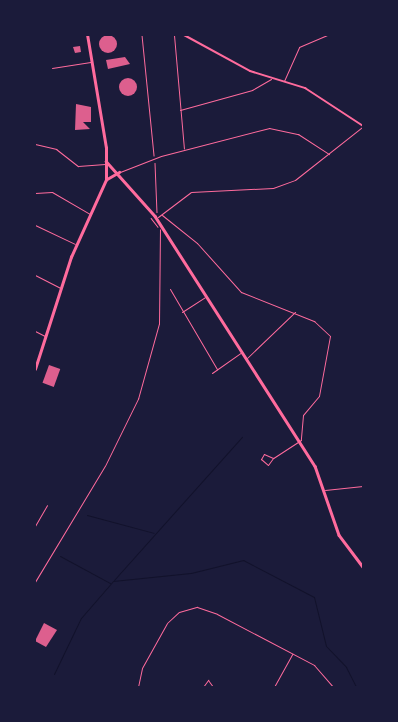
<!DOCTYPE html>
<html>
<head>
<meta charset="utf-8">
<style>
  body { margin:0 }
  #map { position:relative; width:398px; height:722px; overflow:hidden; background:#1b1b3a; font-family:Roboto,sans-serif }
  div>[style] { position:absolute }
  .stream>* { height:1px; margin:-0.5px; padding:0 0.5px; transform-origin:0.5px; border-radius:0.5px; background:#12122b }
  .building>* { inset:0; background:#dd5f8e; transform-origin:0 0 }
  .round { border-radius:50% }
  .path>* { height:0.5px; margin:-0.25px; padding:0 0.25px; transform-origin:0.25px; border-radius:0.25px; background:#ff6b9d }
  .minor>* { height:1px; margin:-0.5px; padding:0 0.5px; transform-origin:0.5px; border-radius:0.5px; background:#ff6b9d }
  .tertiary>* { height:2px; margin:-1px; padding:0 1px; transform-origin:1px; border-radius:1px; background:#ff6b9d }
  .primary>* { height:2.5px; margin:-1.25px; padding:0 1.25px; transform-origin:1.25px; border-radius:1.25px; background:#ff6b9d }
  span { translate:-50% -50%; white-space:nowrap; text-align:center; line-height:1.15; -webkit-text-stroke:4px #1b1b3a; paint-order:stroke }
  .frame { position:absolute; inset:0; border:36px solid #1b1b3a; pointer-events:none }
</style>
</head>
<body>
<div id="map">
  <div class="stream">
    <i style="left:362px;top:134px;width:2px;rotate:63deg"></i>
    <i style="left:87px;top:515px;width:69px;rotate:15deg"></i>
    <i style="left:60px;top:556px;width:57px;rotate:28.4deg"></i>
    <i style="left:114px;top:580px;width:192px;rotate:-48.2deg"></i>
    <i style="left:54px;top:674px;width:62px;rotate:-64.3deg"></i>
    <i style="left:81px;top:618px;width:49px;rotate:-49.1deg"></i>
    <i style="left:113px;top:581px;width:78px;rotate:-5.9deg"></i>
    <i style="left:191px;top:573px;width:54px;rotate:-14deg"></i>
    <i style="left:243px;top:560px;width:80px;rotate:27.5deg"></i>
    <i style="left:314px;top:597px;width:50px;rotate:76.2deg"></i>
    <i style="left:326px;top:646px;width:29px;rotate:46deg"></i>
    <i style="left:346px;top:667px;width:22px;rotate:63deg"></i>
  </div>
  <div class="building">
    <i class="round" style="left:99px;top:35px;width:18px;height:18px"></i>
    <i style="clip-path:polygon(80px 46px,81px 52px,75px 53px,73px 47px)"></i>
    <i style="clip-path:polygon(125px 57px,130px 64px,108px 69px,106px 60px)"></i>
    <i class="round" style="left:119px;top:78px;width:18px;height:18px"></i>
    <i style="clip-path:polygon(76px 104px,91px 107px,91px 122px,83px 122px,90px 129px,75px 130px)"></i>
    <i style="left:49px;top:365px;width:12px;height:19px;rotate:20deg"></i>
    <i style="clip-path:polygon(44px 623px,57px 630px,46px 647px,35px 641px)"></i>
  </div>
  <div class="path">
    <i style="left:142px;top:35px;width:121px;rotate:84.3deg"></i>
    <i style="left:155px;top:163px;width:49px;rotate:87.7deg"></i>
    <i style="left:151px;top:218px;width:11px;rotate:52deg"></i>
    <i style="left:35px;top:582px;width:135px;rotate:-58.9deg"></i>
    <i style="left:105px;top:466px;width:75px;rotate:-63.8deg"></i>
    <i style="left:138px;top:399px;width:78px;rotate:-74.4deg"></i>
    <i style="left:159px;top:324px;width:94px;rotate:-89.4deg"></i>
  </div>
  <div class="minor">
    <i style="left:174px;top:35px;width:114px;rotate:85deg"></i>
    <i style="left:52px;top:68px;width:39px;rotate:-9deg"></i>
    <i style="left:284px;top:81px;width:37px;rotate:-66deg"></i>
    <i style="left:299px;top:47px;width:30px;rotate:-23deg"></i>
    <i style="left:180px;top:110px;width:75px;rotate:-15.5deg"></i>
    <i style="left:252px;top:90px;width:22px;rotate:-30deg"></i>
    <i style="left:35px;top:144px;width:22px;rotate:13deg"></i>
    <i style="left:56px;top:149px;width:28px;rotate:38deg"></i>
    <i style="left:78px;top:166px;width:27px;rotate:-4deg"></i>
    <i style="left:120px;top:172px;width:44px;rotate:-21.3deg"></i>
    <i style="left:161px;top:156px;width:112px;rotate:-14.5deg"></i>
    <i style="left:269px;top:128px;width:30px;rotate:12deg"></i>
    <i style="left:298px;top:134px;width:37px;rotate:33deg"></i>
    <i style="left:35px;top:193px;width:17px;rotate:-3deg"></i>
    <i style="left:52px;top:192px;width:44px;rotate:30.1deg"></i>
    <i style="left:162px;top:215px;width:45px;rotate:38.7deg"></i>
    <i style="left:197px;top:243px;width:66px;rotate:48.1deg"></i>
    <i style="left:241px;top:292px;width:79px;rotate:21.7deg"></i>
    <i style="left:314px;top:321px;width:22px;rotate:43deg"></i>
    <i style="left:330px;top:336px;width:61px;rotate:100.4deg"></i>
    <i style="left:319px;top:396px;width:25px;rotate:130deg"></i>
    <i style="left:303px;top:415px;width:25px;rotate:95deg"></i>
    <i style="left:301px;top:440px;width:33px;rotate:147deg"></i>
    <i style="left:273px;top:458px;width:10px;rotate:-156deg"></i>
    <i style="left:264px;top:454px;width:6px;rotate:121deg"></i>
    <i style="left:261px;top:459px;width:9px;rotate:41deg"></i>
    <i style="left:268px;top:465px;width:9px;rotate:-54deg"></i>
    <i style="left:158px;top:217px;width:41px;rotate:-37.1deg"></i>
    <i style="left:191px;top:192px;width:82px;rotate:-2.8deg"></i>
    <i style="left:273px;top:188px;width:23px;rotate:-20deg"></i>
    <i style="left:295px;top:180px;width:85px;rotate:-38.3deg"></i>
    <i style="left:35px;top:225px;width:44px;rotate:25.4deg"></i>
    <i style="left:35px;top:275px;width:28px;rotate:27deg"></i>
    <i style="left:170px;top:289px;width:93px;rotate:59.6deg"></i>
    <i style="left:182px;top:312px;width:27px;rotate:-33deg"></i>
    <i style="left:35px;top:331px;width:11px;rotate:27deg"></i>
    <i style="left:246px;top:359px;width:68px;rotate:-43.8deg"></i>
    <i style="left:212px;top:373px;width:35px;rotate:-35deg"></i>
    <i style="left:325px;top:490px;width:38px;rotate:-6deg"></i>
    <i style="left:35px;top:526px;width:24px;rotate:-60deg"></i>
    <i style="left:138px;top:687px;width:19px;rotate:-78deg"></i>
    <i style="left:142px;top:668px;width:51px;rotate:-60.9deg"></i>
    <i style="left:167px;top:623px;width:16px;rotate:-43deg"></i>
    <i style="left:179px;top:612px;width:19px;rotate:-16deg"></i>
    <i style="left:197px;top:607px;width:21px;rotate:19deg"></i>
    <i style="left:217px;top:614px;width:110px;rotate:27.7deg"></i>
    <i style="left:314px;top:665px;width:29px;rotate:49deg"></i>
    <i style="left:203px;top:687px;width:9px;rotate:-54deg"></i>
    <i style="left:208px;top:680px;width:9px;rotate:54deg"></i>
    <i style="left:274px;top:687px;width:38px;rotate:-61deg"></i>
  </div>
  <div class="tertiary">
    <i style="left:184px;top:35px;width:75px;rotate:28.6deg"></i>
    <i style="left:250px;top:71px;width:58px;rotate:17.2deg"></i>
    <i style="left:305px;top:88px;width:69px;rotate:33.2deg"></i>
  </div>
  <div class="primary">
    <i style="left:106px;top:161px;width:74px;rotate:48.3deg"></i>
    <i style="left:155px;top:216px;width:297px;rotate:57.4deg"></i>
    <i style="left:315px;top:466px;width:73px;rotate:70.8deg"></i>
    <i style="left:339px;top:535px;width:40px;rotate:53deg"></i>
    <i style="left:107px;top:179px;width:14px;rotate:-30deg"></i>
    <i style="left:35px;top:369px;width:118px;rotate:-72.2deg"></i>
    <i style="left:71px;top:257px;width:85px;rotate:-65.6deg"></i>
    <i style="left:106px;top:180px;width:32px;rotate:-90deg"></i>
    <i style="left:106px;top:148px;width:115px;rotate:-99.5deg"></i>
  </div>
  <div class="frame"></div>
</div>
</body>
</html>
